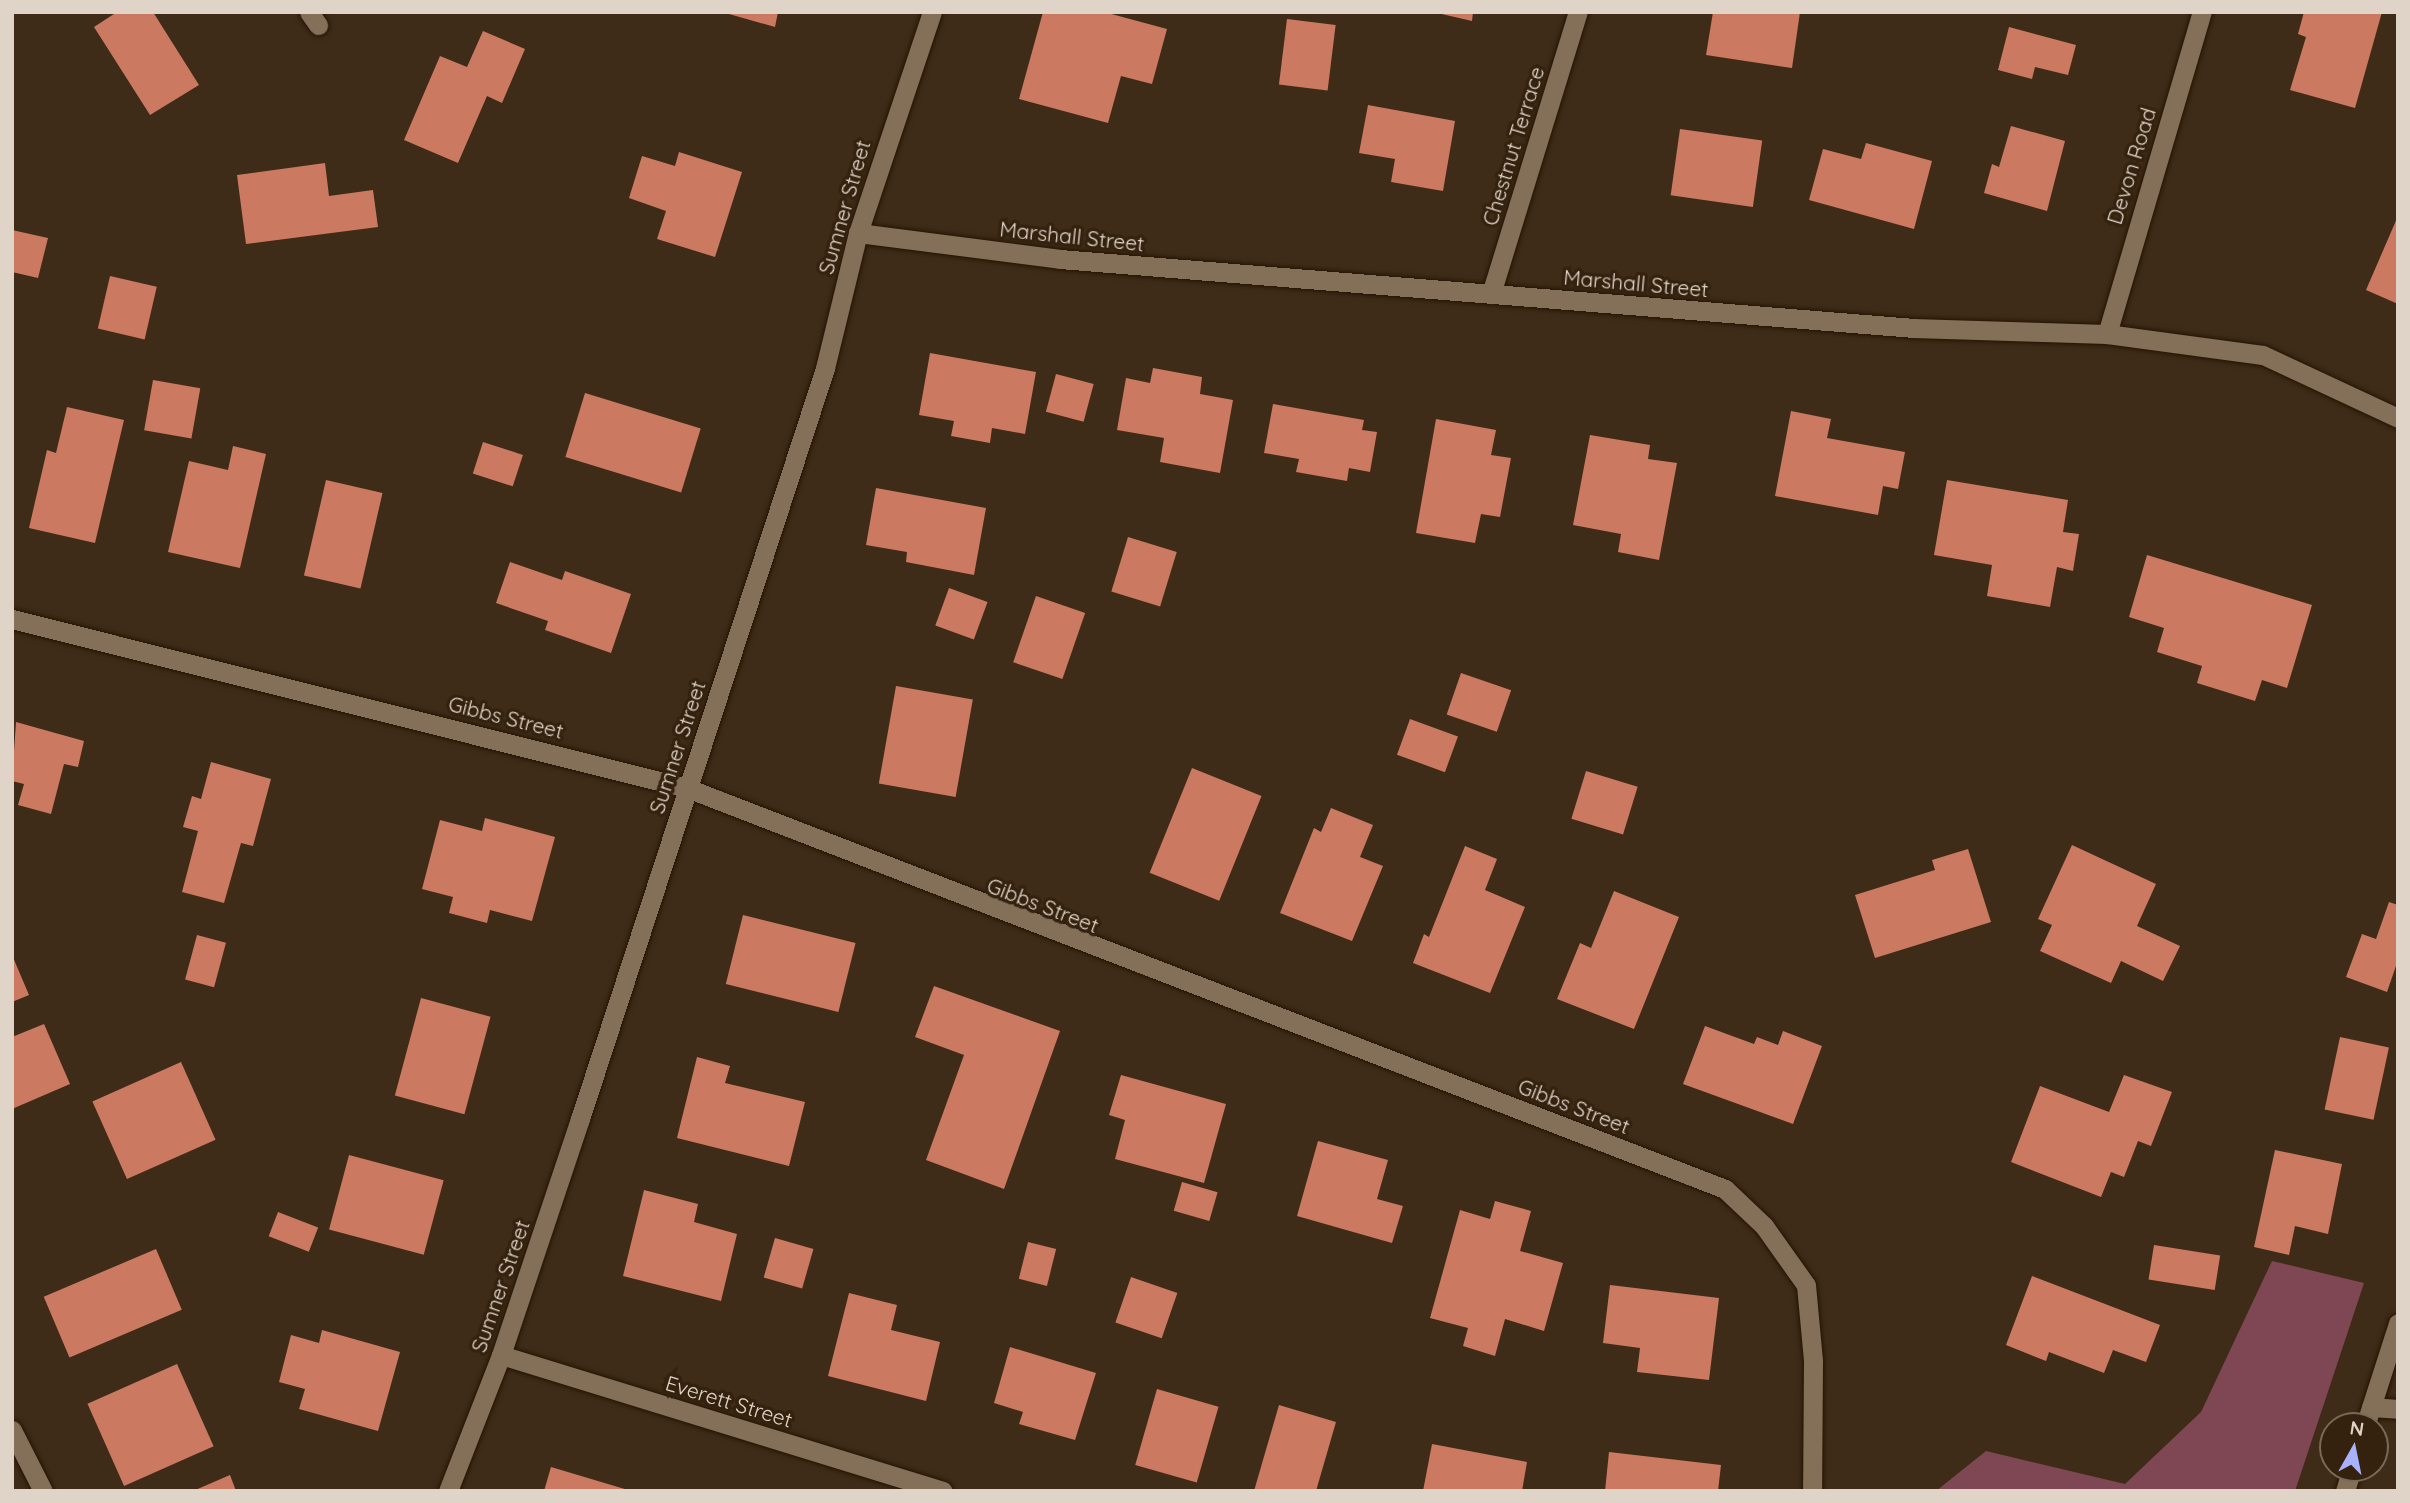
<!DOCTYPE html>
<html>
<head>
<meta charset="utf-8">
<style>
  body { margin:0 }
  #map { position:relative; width:2410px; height:1503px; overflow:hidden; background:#3e2c18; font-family:Quicksand,sans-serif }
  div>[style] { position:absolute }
  .green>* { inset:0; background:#7f4753 }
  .building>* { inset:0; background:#cc7962; transform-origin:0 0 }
  .roads { filter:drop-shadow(0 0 2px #251402) drop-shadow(0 0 2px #251402) }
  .minor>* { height:19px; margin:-9.5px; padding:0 9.5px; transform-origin:9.5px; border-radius:9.5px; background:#846f59 }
  .tertiary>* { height:19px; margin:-9.5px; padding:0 9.5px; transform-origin:9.5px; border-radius:9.5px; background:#846f59 }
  span { translate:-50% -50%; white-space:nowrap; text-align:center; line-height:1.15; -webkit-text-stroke:7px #34220e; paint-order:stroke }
  .street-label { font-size:21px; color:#e0d4c9 }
  .frame { position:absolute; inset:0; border:14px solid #e0d4c9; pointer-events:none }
  .north { position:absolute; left:2319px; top:1412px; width:70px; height:70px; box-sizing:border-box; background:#34220e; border:2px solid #796959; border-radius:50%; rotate:9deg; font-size:19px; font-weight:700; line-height:28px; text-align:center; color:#e0d4c9 }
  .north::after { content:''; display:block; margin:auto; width:24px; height:32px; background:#a7b1fc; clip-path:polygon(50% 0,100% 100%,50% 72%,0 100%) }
</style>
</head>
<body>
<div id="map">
  <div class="green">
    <i style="clip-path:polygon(2272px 1261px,2364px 1283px,2295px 1491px,1936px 1491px,1986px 1451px,2125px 1484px,2201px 1412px)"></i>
  </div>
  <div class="building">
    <i style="clip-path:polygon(117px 12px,153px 12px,199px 85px,150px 115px,94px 27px)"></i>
    <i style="clip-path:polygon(722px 12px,778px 12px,775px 27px)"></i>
    <i style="clip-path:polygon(1043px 12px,1104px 12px,1167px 29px,1152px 84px,1121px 76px,1108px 123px,1019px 99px)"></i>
    <i style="clip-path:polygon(1433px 12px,1473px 12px,1472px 21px)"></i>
    <i style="clip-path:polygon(1713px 12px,1800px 12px,1792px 68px,1706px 55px)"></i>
    <i style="clip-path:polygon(2304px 12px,2382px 12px,2355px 108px,2290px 90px,2306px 37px,2298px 34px)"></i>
    <i style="left:1287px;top:19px;width:49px;height:66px;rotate:7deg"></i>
    <i style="clip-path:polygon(2009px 27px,2076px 45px,2068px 75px,2035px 67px,2032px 79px,1998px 70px)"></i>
    <i style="clip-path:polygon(483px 31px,525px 49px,502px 103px,487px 96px,458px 163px,404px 140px,440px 56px,467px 67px)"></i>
    <i style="clip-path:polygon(1368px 105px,1455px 121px,1443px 191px,1391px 182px,1395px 159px,1359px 153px)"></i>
    <i style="clip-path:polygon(2011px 126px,2065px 141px,2047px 211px,1984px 193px,1992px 164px,1999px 167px)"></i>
    <i style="left:1680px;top:129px;width:83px;height:67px;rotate:8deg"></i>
    <i style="clip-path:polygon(1866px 143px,1932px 161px,1914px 229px,1809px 200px,1823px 149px,1861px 159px)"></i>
    <i style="clip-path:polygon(679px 152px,742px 172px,715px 257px,657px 239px,666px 211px,629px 198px,642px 156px,675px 166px)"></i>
    <i style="clip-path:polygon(325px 163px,329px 196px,373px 190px,378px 227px,246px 244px,237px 175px)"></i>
    <i style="clip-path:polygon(2398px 216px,2398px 304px,2366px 290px)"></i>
    <i style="clip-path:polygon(12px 230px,48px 238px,38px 278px,12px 272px)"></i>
    <i style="left:110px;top:276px;width:48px;height:54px;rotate:13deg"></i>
    <i style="clip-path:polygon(930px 353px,1036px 372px,1025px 434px,992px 428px,990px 443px,951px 436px,954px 421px,919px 415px)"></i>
    <i style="clip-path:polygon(1153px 368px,1202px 377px,1200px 394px,1233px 400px,1220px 473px,1160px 462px,1164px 438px,1117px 430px,1126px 378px,1150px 383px)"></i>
    <i style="left:1056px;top:374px;width:39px;height:39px;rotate:15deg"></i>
    <i style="left:153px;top:380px;width:48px;height:51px;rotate:10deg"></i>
    <i style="left:585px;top:393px;width:121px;height:67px;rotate:17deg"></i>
    <i style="clip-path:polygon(1273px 404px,1364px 420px,1362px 430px,1377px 432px,1370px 472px,1349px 468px,1347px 481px,1296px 472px,1299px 459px,1264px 453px)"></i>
    <i style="clip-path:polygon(67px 407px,124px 420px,95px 543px,29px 528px,47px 450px,56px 453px)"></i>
    <i style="clip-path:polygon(1791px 411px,1831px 419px,1827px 438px,1905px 452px,1898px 489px,1883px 486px,1878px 515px,1775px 496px)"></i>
    <i style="clip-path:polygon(1436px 419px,1496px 430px,1491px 455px,1511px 458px,1500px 517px,1481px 514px,1475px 543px,1416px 533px)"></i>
    <i style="clip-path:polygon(1590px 435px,1650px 445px,1648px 459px,1677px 463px,1659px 560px,1618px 552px,1621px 534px,1573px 525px)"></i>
    <i style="left:483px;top:442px;width:42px;height:33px;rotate:18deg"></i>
    <i style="clip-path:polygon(233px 446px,266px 454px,240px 568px,168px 552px,189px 461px,228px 470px)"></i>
    <i style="left:326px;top:480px;width:58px;height:98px;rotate:13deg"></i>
    <i style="clip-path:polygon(1947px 480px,2068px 500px,2063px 532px,2079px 534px,2073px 571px,2057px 567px,2050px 607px,1987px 596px,1992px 565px,1934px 555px)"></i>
    <i style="clip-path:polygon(876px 488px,986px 508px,974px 575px,906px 562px,907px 552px,866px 545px)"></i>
    <i style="left:1128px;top:537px;width:51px;height:57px;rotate:17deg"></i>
    <i style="clip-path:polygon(2147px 555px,2312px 605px,2287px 688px,2262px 680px,2255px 701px,2197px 683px,2202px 666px,2157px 652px,2164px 628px,2129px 617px)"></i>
    <i style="clip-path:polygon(510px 562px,562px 580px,565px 571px,631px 594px,611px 653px,545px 630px,548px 621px,496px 603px)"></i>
    <i style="left:949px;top:588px;width:41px;height:40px;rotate:20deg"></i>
    <i style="left:1036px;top:596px;width:52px;height:70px;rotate:19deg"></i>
    <i style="left:1461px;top:673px;width:53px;height:44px;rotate:19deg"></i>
    <i style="left:896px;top:686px;width:78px;height:99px;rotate:10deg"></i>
    <i style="left:1410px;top:719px;width:51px;height:38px;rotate:20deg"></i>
    <i style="clip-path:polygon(16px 722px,84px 741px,78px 767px,64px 764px,51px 814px,18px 805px,24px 784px,12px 781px)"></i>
    <i style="clip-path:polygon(211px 762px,271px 779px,253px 846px,241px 843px,224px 903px,182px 892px,198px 831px,183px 827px,192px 796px,201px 799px)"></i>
    <i style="left:1192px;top:768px;width:75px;height:113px;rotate:22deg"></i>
    <i style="left:1586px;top:771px;width:54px;height:50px;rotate:17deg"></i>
    <i style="clip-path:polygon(1331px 808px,1373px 825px,1360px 857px,1383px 866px,1352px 941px,1280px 913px,1314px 828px,1321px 832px)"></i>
    <i style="clip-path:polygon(485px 818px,555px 837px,532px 921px,490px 910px,487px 923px,449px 913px,453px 897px,422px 889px,440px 820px,482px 831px)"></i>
    <i style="clip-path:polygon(2072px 845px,2156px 884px,2137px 926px,2180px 946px,2163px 981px,2121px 961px,2111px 983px,2040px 951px,2052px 925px,2038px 919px)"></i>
    <i style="clip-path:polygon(1465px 846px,1497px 859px,1485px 890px,1525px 907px,1490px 993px,1413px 963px,1424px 934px,1429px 937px)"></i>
    <i style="clip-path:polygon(1968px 849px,1991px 922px,1875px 958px,1855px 895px,1935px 870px,1932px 860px)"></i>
    <i style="clip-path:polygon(1614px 891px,1679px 917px,1634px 1029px,1557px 999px,1580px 943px,1591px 948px)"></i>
    <i style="clip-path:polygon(2389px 902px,2398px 905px,2398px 960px,2387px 992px,2346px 977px,2362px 934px,2376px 939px)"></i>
    <i style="left:743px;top:915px;width:116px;height:71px;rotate:14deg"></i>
    <i style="left:197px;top:935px;width:30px;height:46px;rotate:15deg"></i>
    <i style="clip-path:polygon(12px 955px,29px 995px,12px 1002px)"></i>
    <i style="clip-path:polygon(934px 986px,1060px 1031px,1004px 1189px,926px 1160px,964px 1055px,915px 1037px)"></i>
    <i style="left:421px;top:998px;width:72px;height:101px;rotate:15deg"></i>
    <i style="clip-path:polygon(44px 1024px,70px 1084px,12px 1109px,12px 1037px)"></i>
    <i style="clip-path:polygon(1705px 1026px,1754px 1044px,1757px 1037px,1778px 1045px,1783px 1031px,1822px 1046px,1793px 1124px,1683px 1084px)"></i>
    <i style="left:2340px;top:1037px;width:50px;height:74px;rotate:12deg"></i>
    <i style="clip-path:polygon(697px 1057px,730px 1066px,725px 1083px,805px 1102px,789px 1166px,677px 1138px)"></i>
    <i style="left:181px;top:1062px;width:85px;height:97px;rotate:66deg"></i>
    <i style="clip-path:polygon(1121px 1075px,1226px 1104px,1204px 1183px,1115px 1159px,1125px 1120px,1109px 1115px)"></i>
    <i style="clip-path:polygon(2124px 1075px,2172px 1092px,2151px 1146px,2138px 1141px,2124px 1177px,2111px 1172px,2101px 1197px,2011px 1162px,2040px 1086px,2109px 1112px)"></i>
    <i style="clip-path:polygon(1318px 1141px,1388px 1160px,1377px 1199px,1403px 1206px,1392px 1243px,1297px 1216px)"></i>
    <i style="clip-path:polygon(2275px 1150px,2342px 1164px,2328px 1234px,2295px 1226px,2289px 1255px,2254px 1247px)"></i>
    <i style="left:349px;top:1155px;width:98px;height:77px;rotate:15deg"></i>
    <i style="left:1182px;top:1182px;width:37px;height:30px;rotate:16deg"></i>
    <i style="clip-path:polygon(644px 1190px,698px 1204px,694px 1222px,737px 1234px,721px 1301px,623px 1276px)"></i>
    <i style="clip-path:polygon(1495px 1201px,1531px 1211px,1520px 1251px,1563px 1263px,1544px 1331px,1505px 1319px,1495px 1356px,1463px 1346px,1468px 1328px,1430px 1318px,1460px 1210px,1490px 1219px)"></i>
    <i style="left:278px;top:1212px;width:43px;height:26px;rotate:21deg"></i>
    <i style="left:775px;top:1238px;width:40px;height:41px;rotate:16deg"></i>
    <i style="left:1028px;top:1242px;width:29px;height:38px;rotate:14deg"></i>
    <i style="left:2154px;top:1245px;width:67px;height:35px;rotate:9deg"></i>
    <i style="left:156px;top:1249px;width:66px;height:122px;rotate:67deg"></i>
    <i style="clip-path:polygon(2032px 1276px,2160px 1325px,2146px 1362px,2113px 1350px,2104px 1373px,2049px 1352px,2046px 1361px,2006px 1345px)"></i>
    <i style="left:1131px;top:1277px;width:49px;height:48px;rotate:19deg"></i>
    <i style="clip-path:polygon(1610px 1285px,1719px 1298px,1709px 1380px,1637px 1372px,1640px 1348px,1603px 1343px)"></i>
    <i style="clip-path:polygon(849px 1293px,897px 1305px,891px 1330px,940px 1342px,926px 1401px,828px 1376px)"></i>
    <i style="clip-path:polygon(322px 1330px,400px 1352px,378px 1431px,299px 1409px,305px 1389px,279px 1382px,291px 1335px,319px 1343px)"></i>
    <i style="clip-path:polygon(1010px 1347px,1096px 1373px,1075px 1440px,1019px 1424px,1023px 1412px,994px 1403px)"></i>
    <i style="left:177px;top:1364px;width:90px;height:98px;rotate:66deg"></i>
    <i style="left:1157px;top:1389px;width:64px;height:79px;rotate:16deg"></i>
    <i style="clip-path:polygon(1279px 1405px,1336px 1422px,1316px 1491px,1254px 1491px)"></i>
    <i style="clip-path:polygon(1432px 1444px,1527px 1462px,1522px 1491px,1423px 1491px)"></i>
    <i style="clip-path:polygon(1609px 1452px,1721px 1465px,1718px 1491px,1605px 1491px)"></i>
    <i style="clip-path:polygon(551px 1467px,628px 1490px,628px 1491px,544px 1491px)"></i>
    <i style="clip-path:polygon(230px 1475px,236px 1491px,193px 1491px)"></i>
  </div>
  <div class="roads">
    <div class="minor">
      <i style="left:309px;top:12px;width:16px;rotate:55deg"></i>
      <i style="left:858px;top:233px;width:204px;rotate:7.3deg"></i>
      <i style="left:1060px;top:259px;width:856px;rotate:4.62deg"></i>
      <i style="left:1913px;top:328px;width:194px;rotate:1.8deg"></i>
      <i style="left:2107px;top:334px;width:157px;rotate:7.7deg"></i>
      <i style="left:2263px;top:355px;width:149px;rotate:25deg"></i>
      <i style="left:1491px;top:294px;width:295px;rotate:-72.9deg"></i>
      <i style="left:2107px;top:334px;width:336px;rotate:-73.6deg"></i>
      <i style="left:12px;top:619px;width:696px;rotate:14.06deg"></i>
      <i style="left:687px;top:788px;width:1113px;rotate:21.12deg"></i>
      <i style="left:1725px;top:1189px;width:54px;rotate:43.5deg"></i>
      <i style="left:1764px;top:1226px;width:72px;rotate:54.6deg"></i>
      <i style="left:1806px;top:1285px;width:76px;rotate:84.7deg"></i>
      <i style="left:1813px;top:1361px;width:130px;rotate:90.4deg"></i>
      <i style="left:501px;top:1355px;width:462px;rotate:17.1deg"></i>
      <i style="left:2371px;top:1407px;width:27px;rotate:4deg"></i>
      <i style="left:448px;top:1491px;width:146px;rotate:-68.7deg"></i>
      <i style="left:501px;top:1355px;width:249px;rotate:-71.5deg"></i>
      <i style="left:580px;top:1119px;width:790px;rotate:-71.93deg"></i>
      <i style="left:825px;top:368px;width:139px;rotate:-76.3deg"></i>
      <i style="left:858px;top:233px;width:233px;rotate:-71.5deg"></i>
    </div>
    <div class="tertiary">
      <i style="left:2365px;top:1426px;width:108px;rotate:-72.2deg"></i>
      <i style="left:12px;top:1430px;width:68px;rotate:63.1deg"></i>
      <i style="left:2345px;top:1491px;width:24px;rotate:-73deg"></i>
    </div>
  </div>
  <div class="street-label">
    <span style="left:1513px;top:146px;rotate:-73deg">Chestnut Terrace</span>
    <span style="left:2131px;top:166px;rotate:-73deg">Devon Road</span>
    <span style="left:844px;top:207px;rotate:-74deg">Sumner Street</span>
    <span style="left:1072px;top:236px;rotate:6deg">Marshall Street</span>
    <span style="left:1636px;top:283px;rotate:5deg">Marshall Street</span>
    <span style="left:506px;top:717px;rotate:14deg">Gibbs Street</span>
    <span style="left:677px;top:747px;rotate:-72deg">Sumner Street</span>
    <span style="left:1043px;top:905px;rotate:21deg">Gibbs Street</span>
    <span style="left:1574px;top:1106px;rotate:21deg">Gibbs Street</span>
    <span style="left:500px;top:1286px;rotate:-71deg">Sumner Street</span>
    <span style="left:729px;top:1401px;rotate:17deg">Everett Street</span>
  </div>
  <div class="frame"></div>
  <div class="north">N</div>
</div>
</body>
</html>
